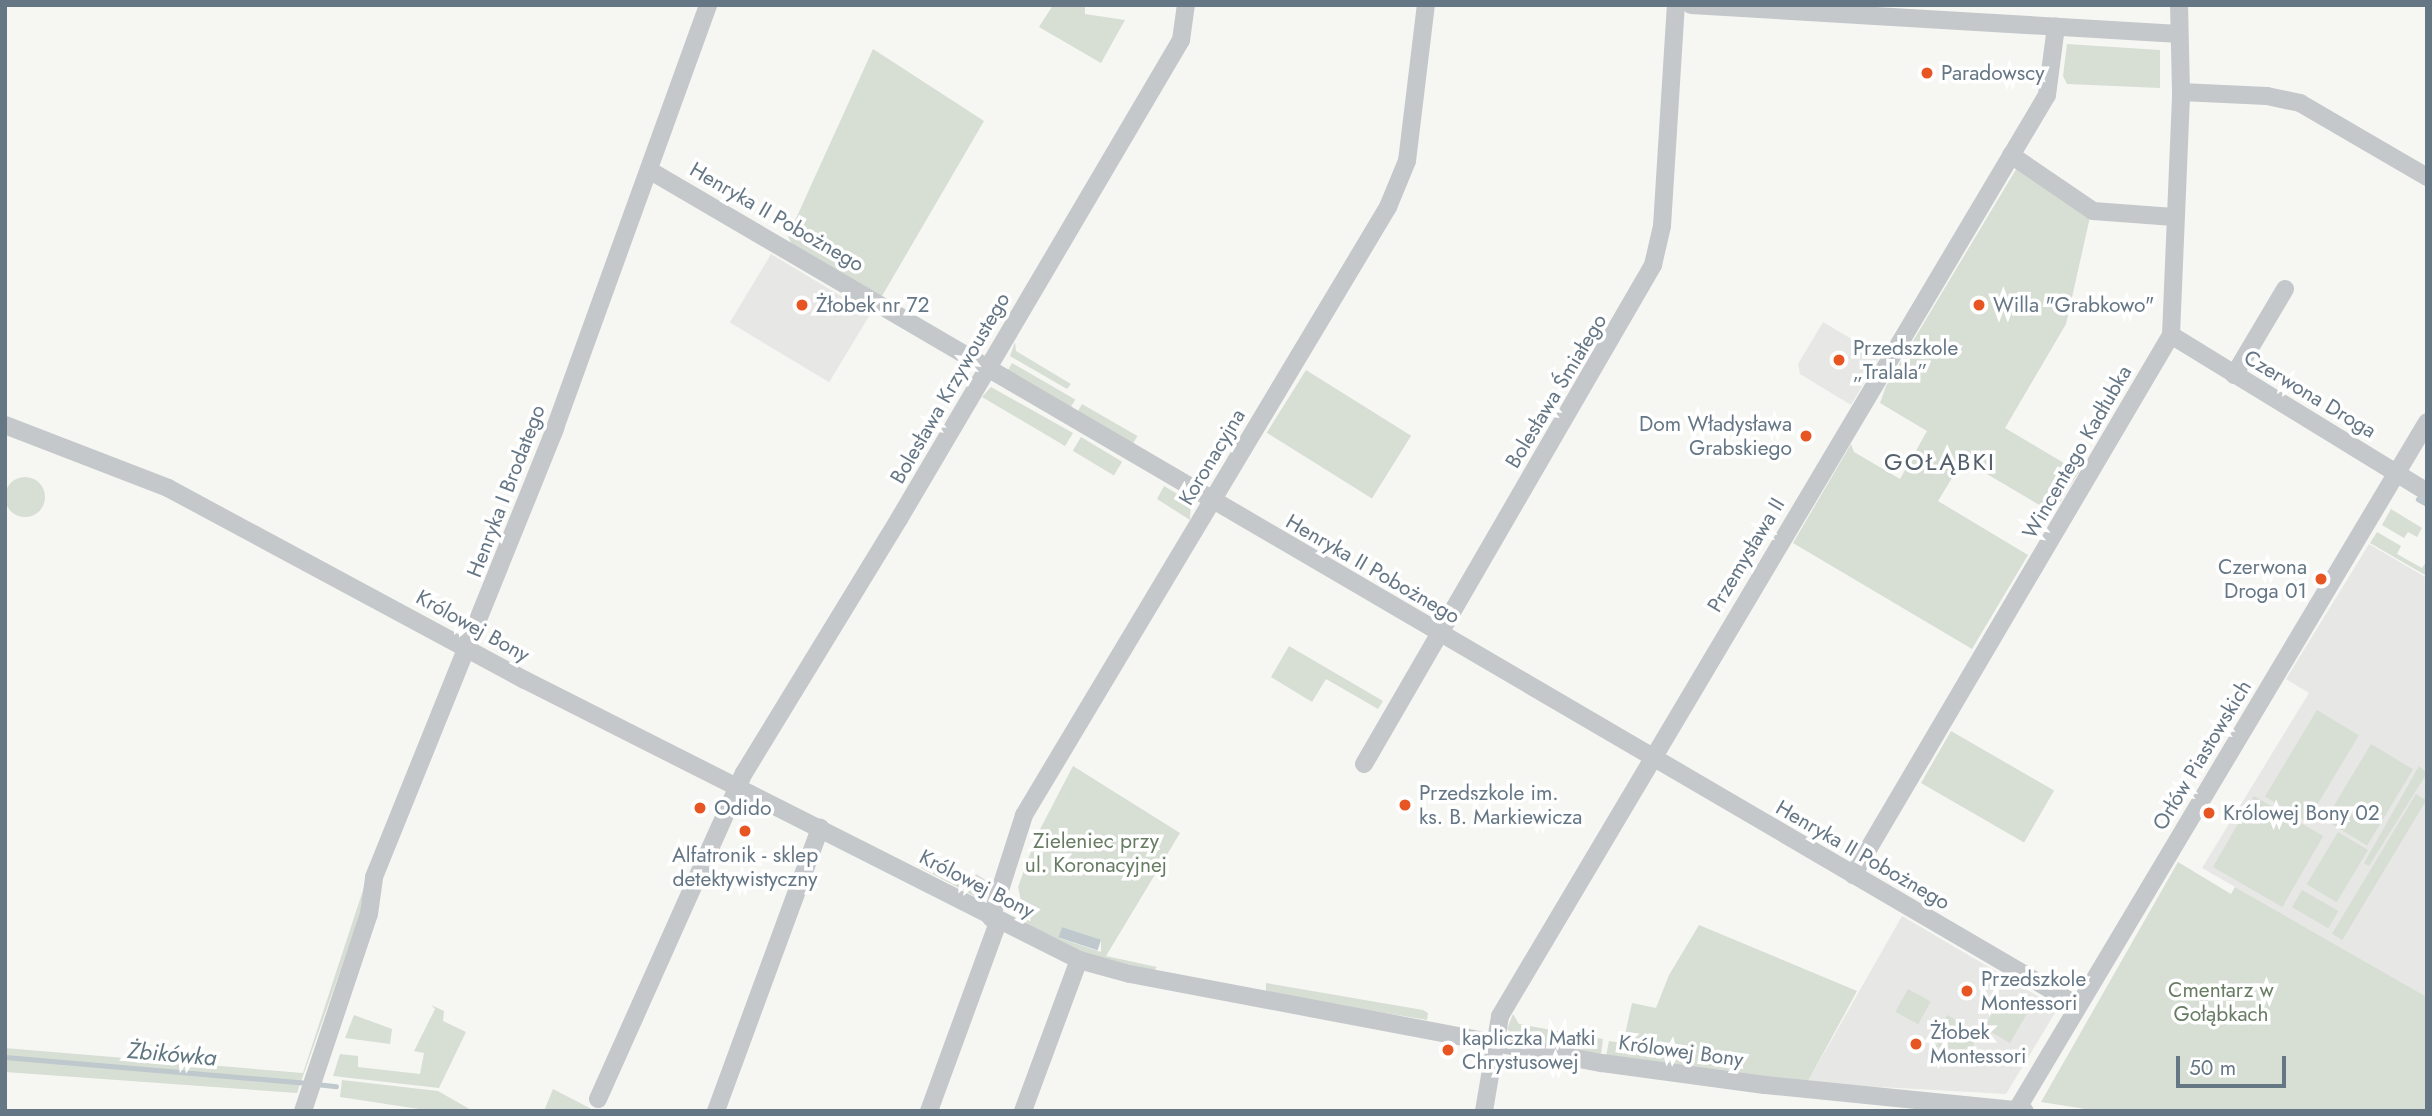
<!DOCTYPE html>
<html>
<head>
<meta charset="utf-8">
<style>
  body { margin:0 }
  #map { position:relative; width:2432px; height:1116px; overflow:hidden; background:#f6f7f3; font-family:Jost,sans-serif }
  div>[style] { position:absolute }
  .built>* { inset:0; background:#e7e8e6; transform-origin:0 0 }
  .green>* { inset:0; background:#d7ded4; transform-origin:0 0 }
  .round { border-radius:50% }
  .water>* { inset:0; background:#bec8cd; transform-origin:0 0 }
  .stream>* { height:4.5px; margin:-2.25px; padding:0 2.25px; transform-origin:2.25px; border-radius:2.25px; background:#bec8cd }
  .minor>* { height:18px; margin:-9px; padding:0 9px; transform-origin:9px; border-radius:9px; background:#c4c8cb }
  .dots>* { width:19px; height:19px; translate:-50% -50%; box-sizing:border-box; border:4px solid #fff; border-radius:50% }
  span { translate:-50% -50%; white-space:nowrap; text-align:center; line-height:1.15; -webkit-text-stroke:7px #fff; paint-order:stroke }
  .poi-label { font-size:21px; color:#657685 }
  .left { translate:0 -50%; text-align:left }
  .right { translate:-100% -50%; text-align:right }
  .street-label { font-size:21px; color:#657685 }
  .park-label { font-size:21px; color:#687c64 }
  .water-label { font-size:23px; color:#607781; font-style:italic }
  .quarter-label { font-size:24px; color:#535f6a; letter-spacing:2px }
  .frame { position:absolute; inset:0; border:7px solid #657685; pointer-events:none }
  .scale { position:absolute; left:2176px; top:1056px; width:110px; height:32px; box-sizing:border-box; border:4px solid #657685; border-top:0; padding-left:9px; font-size:21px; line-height:24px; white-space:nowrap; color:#657685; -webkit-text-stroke:5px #fff; paint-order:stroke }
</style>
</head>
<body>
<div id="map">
  <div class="built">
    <i style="left:771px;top:254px;width:116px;height:80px;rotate:31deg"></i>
    <i style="clip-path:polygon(1823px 322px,1880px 356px,1851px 405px,1800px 374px,1798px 364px)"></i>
    <i style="clip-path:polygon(2369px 544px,2427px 578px,2427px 997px,2202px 868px,2309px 693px,2286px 679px)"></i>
    <i style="clip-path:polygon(1902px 916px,2058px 1008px,2006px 1094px,1807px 1083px)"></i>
  </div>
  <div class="green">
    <i style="clip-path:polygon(1053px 5px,1085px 5px,1085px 14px,1125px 20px,1101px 63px,1039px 27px)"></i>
    <i style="clip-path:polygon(2067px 44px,2160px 50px,2160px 88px,2067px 84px,2063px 76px)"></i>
    <i style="clip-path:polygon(873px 49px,984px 121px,882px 296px,792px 245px,788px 236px)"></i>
    <i style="clip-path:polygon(2018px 166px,2090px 217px,2066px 324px,2005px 428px,2079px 472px,2053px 513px,1963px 460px,1938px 501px,2028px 555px,1972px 649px,1793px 543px,1851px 444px,1854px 452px,1900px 479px,1927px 431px,1880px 403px,1886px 386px)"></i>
    <i style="clip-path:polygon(1015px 342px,1016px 351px,1071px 384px,1067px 389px,1010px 356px)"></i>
    <i style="left:1012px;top:363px;width:73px;height:12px;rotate:30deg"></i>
    <i style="left:1306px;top:370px;width:124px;height:74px;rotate:32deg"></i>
    <i style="clip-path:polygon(991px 387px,1073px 433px,1065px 446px,982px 397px)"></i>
    <i style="left:1082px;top:404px;width:64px;height:12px;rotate:30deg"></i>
    <i style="left:1081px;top:437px;width:48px;height:16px;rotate:31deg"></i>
    <i class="round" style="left:5px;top:477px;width:40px;height:40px"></i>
    <i style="clip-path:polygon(1164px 486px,1191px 502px,1190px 520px,1157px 499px)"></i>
    <i style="clip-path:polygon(2391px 509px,2422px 528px,2417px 537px,2408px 532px,2404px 538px,2382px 525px)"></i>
    <i style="clip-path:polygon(2377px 532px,2401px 546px,2397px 554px,2422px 568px,2427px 561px,2427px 576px,2370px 543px)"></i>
    <i style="clip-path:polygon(1289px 646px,1383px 701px,1378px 709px,1326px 679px,1312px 702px,1271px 677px)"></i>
    <i style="left:2317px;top:710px;width:49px;height:101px;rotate:31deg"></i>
    <i style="left:1951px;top:731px;width:119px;height:60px;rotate:30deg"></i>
    <i style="left:2371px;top:744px;width:49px;height:89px;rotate:31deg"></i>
    <i style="clip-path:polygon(evenodd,1073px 766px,1180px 833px,1106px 956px,1157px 967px,1154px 971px,1084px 953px,1027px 928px,1018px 887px,1037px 835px,1073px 766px,1062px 927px,1101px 940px,1101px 952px,1059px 938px,1062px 927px)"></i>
    <i style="clip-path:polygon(2419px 766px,2427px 773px,2369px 866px,2364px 863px)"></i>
    <i style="left:2416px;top:794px;width:12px;height:163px;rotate:31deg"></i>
    <i style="left:2254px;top:796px;width:80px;height:82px;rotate:30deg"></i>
    <i style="left:2338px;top:832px;width:35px;height:61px;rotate:31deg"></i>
    <i style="clip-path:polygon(924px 862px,963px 882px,972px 882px,976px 874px,990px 883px,989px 891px,976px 897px,921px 868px)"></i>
    <i style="clip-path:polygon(2178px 862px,2231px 894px,2235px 887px,2427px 997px,2427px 1111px,2098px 1111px,2041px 1102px)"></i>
    <i style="clip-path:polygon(365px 884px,361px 912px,297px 1093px,5px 1072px,5px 1048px,303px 1073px)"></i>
    <i style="left:2302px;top:890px;width:42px;height:20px;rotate:30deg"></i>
    <i style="clip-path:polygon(1699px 925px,1857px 991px,1807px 1083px,1606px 1056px,1609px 1041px,1623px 1043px,1632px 1003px,1656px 1008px,1669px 975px)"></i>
    <i style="clip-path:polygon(1266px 983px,1423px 1010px,1428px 1013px,1427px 1020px,1266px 993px)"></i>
    <i style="left:1908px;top:989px;width:26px;height:26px;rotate:29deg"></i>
    <i style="left:2003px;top:995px;width:30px;height:38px;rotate:30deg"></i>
    <i style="clip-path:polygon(431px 1005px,444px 1011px,443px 1021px,466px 1032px,439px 1088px,333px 1076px,340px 1054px,358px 1056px,358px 1067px,420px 1074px,424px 1053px,414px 1051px,435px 1009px)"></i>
    <i style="clip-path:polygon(1513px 1014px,1519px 1024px,1603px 1039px,1601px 1055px,1520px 1041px,1507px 1029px)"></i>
    <i style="clip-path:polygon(354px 1015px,392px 1029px,390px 1044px,345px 1038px)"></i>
    <i style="clip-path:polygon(1947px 1015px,1977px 1032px,1972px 1051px,1936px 1047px)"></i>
    <i style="clip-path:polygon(342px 1080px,438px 1091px,473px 1111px,432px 1111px,340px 1097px)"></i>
    <i style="clip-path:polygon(553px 1089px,580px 1103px,595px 1111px,544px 1111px)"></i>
  </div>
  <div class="water">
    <i style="left:1062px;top:927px;width:41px;height:11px;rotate:18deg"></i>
  </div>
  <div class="stream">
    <i style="left:2418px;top:499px;width:10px;rotate:29deg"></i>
    <i style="left:5px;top:1057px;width:304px;rotate:4.9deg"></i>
    <i style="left:316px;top:1084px;width:20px;rotate:6deg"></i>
  </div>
  <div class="minor">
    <i style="left:1691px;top:5px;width:489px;rotate:3.4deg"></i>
    <i style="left:2181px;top:92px;width:86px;rotate:2.7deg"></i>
    <i style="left:2267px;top:96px;width:34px;rotate:12deg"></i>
    <i style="left:2300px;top:103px;width:147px;rotate:30.2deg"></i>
    <i style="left:2011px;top:155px;width:99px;rotate:34.3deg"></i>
    <i style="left:2093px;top:211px;width:81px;rotate:4.2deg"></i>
    <i style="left:649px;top:170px;width:1654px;rotate:30.32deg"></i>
    <i style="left:2171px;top:335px;width:300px;rotate:31.5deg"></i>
    <i style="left:2234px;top:375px;width:100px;rotate:-59.3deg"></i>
    <i style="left:5px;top:425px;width:175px;rotate:21.1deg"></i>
    <i style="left:168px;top:488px;width:405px;rotate:28.3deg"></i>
    <i style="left:525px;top:680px;width:621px;rotate:26.81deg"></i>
    <i style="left:1079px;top:960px;width:53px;rotate:15.4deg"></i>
    <i style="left:1130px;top:974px;width:480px;rotate:10.7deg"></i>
    <i style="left:1602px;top:1063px;width:164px;rotate:7.7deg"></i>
    <i style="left:1765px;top:1085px;width:261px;rotate:5.7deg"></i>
    <i style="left:1364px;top:764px;width:577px;rotate:-59.92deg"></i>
    <i style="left:1653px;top:265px;width:40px;rotate:-77deg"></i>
    <i style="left:1662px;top:226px;width:221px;rotate:-86.4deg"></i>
    <i style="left:1853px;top:875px;width:627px;rotate:-59.51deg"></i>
    <i style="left:2171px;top:335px;width:243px;rotate:-87.6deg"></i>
    <i style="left:2181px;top:92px;width:87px;rotate:-91.3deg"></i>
    <i style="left:991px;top:918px;width:108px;rotate:-72.2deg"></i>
    <i style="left:1024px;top:815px;width:709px;rotate:-59.09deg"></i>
    <i style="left:1388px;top:207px;width:50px;rotate:-67.6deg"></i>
    <i style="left:1407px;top:161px;width:157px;rotate:-83.1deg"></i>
    <i style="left:598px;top:1099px;width:357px;rotate:-65.9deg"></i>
    <i style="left:744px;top:773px;width:298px;rotate:-58.6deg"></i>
    <i style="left:899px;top:519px;width:556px;rotate:-59.51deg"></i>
    <i style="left:1181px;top:40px;width:35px;rotate:-82deg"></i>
    <i style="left:303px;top:1111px;width:208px;rotate:-71.5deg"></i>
    <i style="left:369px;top:914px;width:37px;rotate:-82deg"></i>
    <i style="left:374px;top:877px;width:484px;rotate:-68deg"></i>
    <i style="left:555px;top:428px;width:450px;rotate:-70.1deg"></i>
    <i style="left:716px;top:1111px;width:302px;rotate:-69.8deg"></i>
    <i style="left:929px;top:1111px;width:201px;rotate:-69.9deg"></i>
    <i style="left:1023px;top:1111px;width:161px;rotate:-69.7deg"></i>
    <i style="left:1484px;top:1111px;width:96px;rotate:-80.4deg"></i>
    <i style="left:1500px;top:1016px;width:1071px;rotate:-59.29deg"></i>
    <i style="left:2047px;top:95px;width:69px;rotate:-82.5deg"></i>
    <i style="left:2016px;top:1111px;width:802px;rotate:-59.18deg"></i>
  </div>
  <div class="dots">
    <i style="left:1927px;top:73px;background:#e75523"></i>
    <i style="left:802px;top:305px;background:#e75523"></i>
    <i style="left:1979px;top:305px;background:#e75523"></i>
    <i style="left:1839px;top:360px;background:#e75523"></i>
    <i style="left:1806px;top:436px;background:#e75523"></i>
    <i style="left:2321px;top:579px;background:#e75523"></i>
    <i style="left:1405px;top:805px;background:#e75523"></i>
    <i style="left:700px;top:808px;background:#e75523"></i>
    <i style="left:2209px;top:813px;background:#e75523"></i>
    <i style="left:745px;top:831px;background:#e75523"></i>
    <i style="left:1967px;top:991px;background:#e75523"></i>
    <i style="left:1916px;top:1044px;background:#e75523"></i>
    <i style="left:1448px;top:1050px;background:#e75523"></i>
  </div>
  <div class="poi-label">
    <span class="left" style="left:1941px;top:73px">Paradowscy</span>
    <span class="left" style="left:816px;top:305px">Żłobek nr 72</span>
    <span class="left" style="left:1993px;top:305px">Willa "Grabkowo"</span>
    <span class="left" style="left:1853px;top:360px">Przedszkole<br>„Tralala”</span>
    <span class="right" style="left:1792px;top:436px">Dom Władysława<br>Grabskiego</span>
    <span class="right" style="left:2307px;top:579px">Czerwona<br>Droga 01</span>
    <span class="left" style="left:1419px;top:805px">Przedszkole im.<br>ks. B. Markiewicza</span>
    <span class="left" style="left:714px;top:808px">Odido</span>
    <span class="left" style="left:2223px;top:813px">Królowej Bony 02</span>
    <span style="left:745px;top:867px">Alfatronik - sklep<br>detektywistyczny</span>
    <span class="left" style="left:1981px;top:991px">Przedszkole<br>Montessori</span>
    <span class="left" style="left:1930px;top:1044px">Żłobek<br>Montessori</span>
    <span class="left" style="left:1462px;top:1050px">kapliczka Matki<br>Chrystusowej</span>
  </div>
  <div class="street-label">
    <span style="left:777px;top:217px;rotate:30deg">Henryka II Pobożnego</span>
    <span style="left:950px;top:388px;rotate:-60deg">Bolesława Krzywoustego</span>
    <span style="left:1556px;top:391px;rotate:-59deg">Bolesława Śmiałego</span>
    <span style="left:2310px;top:394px;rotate:31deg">Czerwona Droga</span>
    <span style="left:2077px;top:452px;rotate:-60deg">Wincentego Kadłubka</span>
    <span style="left:1212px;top:457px;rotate:-59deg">Koronacyjna</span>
    <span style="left:506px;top:491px;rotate:-69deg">Henryka I Brodatego</span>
    <span style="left:1746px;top:555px;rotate:-59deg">Przemysława II</span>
    <span style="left:1373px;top:569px;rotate:30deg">Henryka II Pobożnego</span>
    <span style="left:473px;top:626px;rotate:29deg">Królowej Bony</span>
    <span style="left:2202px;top:755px;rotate:-59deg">Orłów Piastowskich</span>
    <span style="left:1863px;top:855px;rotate:30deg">Henryka II Pobożnego</span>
    <span style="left:977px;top:884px;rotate:27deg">Królowej Bony</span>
    <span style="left:1681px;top:1051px;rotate:8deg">Królowej Bony</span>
  </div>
  <div class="park-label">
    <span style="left:1096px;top:853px">Zieleniec przy<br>ul. Koronacyjnej</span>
    <span style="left:2221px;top:1002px">Cmentarz w<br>Gołąbkach</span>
  </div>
  <div class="water-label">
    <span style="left:172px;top:1054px;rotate:5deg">Żbikówka</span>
  </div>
  <div class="quarter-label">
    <span style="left:1940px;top:462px">GOŁĄBKI</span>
  </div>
  <div class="frame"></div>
  <div class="scale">50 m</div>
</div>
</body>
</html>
